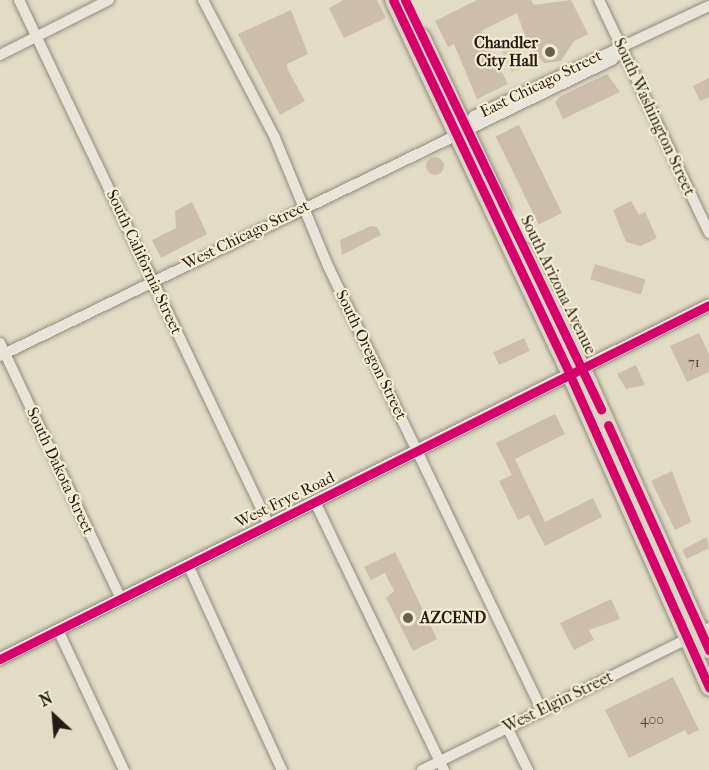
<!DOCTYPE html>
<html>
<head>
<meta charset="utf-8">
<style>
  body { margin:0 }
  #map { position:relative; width:709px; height:770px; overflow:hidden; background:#e2dcc6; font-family:"IM FELL French Canon",serif }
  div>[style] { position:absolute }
  .green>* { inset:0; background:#cfcea6; transform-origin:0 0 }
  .building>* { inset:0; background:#cdbdab; transform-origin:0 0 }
  .round { border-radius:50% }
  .roads { filter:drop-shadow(0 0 2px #918c7f) drop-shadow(0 0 2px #918c7f) }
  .minor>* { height:10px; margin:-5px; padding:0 5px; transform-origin:5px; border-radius:5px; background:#e9e4da }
  .tertiary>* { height:12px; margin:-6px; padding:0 6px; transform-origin:6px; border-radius:6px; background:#e9e4da }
  .primary>* { height:16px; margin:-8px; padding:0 8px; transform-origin:8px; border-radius:8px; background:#dcd5c5 }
  .cycleway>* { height:9px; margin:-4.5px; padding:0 4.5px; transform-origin:4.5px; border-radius:4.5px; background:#d6006c }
  .dots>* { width:16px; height:16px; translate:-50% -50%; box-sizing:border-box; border:3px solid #f5ecd2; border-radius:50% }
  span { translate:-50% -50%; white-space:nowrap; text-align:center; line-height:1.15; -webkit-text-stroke:4.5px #f5ecd2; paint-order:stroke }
  .number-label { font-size:14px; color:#504339 }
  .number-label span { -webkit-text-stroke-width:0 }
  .poi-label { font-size:16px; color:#261a13; font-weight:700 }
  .right { translate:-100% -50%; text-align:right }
  .left { translate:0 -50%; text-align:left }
  .street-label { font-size:16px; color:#261a13 }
  .north { position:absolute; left:24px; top:686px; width:60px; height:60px; -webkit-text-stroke:4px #f5ecd2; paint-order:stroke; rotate:334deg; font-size:16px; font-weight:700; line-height:24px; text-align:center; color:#261a13 }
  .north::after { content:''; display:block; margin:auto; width:21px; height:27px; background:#261a13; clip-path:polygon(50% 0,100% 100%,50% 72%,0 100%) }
</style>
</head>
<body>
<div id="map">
  <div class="green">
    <i style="left:515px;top:39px;width:29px;height:17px;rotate:65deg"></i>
  </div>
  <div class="building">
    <i style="clip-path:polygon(344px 0,377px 0,386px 18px,344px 38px,329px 8px)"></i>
    <i style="clip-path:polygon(477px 0,531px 0,534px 5px,571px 0,588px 34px,574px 41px,561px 61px,544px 63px,528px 44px,517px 13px,481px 31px,508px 84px,477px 99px,454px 44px,448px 47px,435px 21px)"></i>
    <i style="clip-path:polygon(291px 10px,308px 54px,287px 64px,288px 70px,305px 101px,280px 115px,238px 34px)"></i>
    <i style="clip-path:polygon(607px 74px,620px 92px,563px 119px,555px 102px,561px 96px)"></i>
    <i style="clip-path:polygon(709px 78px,709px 97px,700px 101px,693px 86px)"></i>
    <i style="left:519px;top:125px;width:98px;height:26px;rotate:64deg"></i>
    <i class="round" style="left:426px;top:157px;width:18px;height:18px"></i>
    <i style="clip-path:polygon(631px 201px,639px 215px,645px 212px,657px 238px,641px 246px,626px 242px,613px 210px)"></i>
    <i style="clip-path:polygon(192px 202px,207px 234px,161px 258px,152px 240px,176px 228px,175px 211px)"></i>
    <i style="clip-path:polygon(371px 226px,377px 227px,381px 235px,342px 255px,340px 240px)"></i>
    <i style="left:595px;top:264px;width:53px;height:16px;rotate:17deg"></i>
    <i style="clip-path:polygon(699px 333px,709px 354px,709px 372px,687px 382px,670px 346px)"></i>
    <i style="left:524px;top:338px;width:14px;height:34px;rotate:65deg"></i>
    <i style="clip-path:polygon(636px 365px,645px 385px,626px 389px,617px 374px)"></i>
    <i style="clip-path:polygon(555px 414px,565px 434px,515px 459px,545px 522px,593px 498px,602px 517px,545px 546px,529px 515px,518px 520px,499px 481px,512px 475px,496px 443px)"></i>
    <i style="clip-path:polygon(672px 471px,691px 522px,675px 530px,651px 481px)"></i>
    <i style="clip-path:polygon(707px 537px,709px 548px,687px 559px,682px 550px)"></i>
    <i style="clip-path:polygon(395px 552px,437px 639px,413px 651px,386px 598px,394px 591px,385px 573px,371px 580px,364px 567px)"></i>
    <i style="clip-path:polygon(611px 599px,620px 619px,589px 630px,594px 640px,574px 650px,560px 623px)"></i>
    <i style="clip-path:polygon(673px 677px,699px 730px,688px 735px,685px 730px,629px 758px,605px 710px)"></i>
  </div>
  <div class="roads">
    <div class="minor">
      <i style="left:19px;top:0;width:581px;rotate:64.54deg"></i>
      <i style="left:203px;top:0;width:156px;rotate:62.4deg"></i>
      <i style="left:275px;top:138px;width:139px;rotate:67.5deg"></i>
      <i style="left:328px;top:266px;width:493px;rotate:64.3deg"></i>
      <i style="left:599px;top:0;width:258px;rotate:64.7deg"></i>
      <i style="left:0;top:55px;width:122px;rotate:-26.8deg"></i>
      <i style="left:465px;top:128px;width:15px;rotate:-53deg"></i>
      <i style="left:474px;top:116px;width:259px;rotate:-25.1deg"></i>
      <i style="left:0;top:343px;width:283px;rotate:64.7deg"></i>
      <i style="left:0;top:356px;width:680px;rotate:-25.81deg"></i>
      <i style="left:612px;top:60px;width:16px;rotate:-45deg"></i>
      <i style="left:315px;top:502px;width:297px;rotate:64.3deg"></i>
      <i style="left:188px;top:565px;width:226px;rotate:65.4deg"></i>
      <i style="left:58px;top:630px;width:155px;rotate:64.8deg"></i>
      <i style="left:507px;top:727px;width:48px;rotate:64deg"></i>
      <i style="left:422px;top:770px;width:320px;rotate:-26.3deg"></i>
    </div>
    <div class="tertiary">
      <i style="left:0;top:659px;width:792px;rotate:-26.53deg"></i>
    </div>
    <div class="primary">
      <i style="left:393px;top:0;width:415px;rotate:64.7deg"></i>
      <i style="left:570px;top:375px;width:342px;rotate:66deg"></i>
      <i style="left:422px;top:37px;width:190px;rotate:64.8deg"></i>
      <i style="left:524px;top:251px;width:146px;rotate:63.6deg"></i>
      <i style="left:589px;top:382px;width:294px;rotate:65.9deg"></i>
    </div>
  </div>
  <div class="cycleway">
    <i style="left:393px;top:0;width:415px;rotate:64.7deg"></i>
    <i style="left:570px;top:375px;width:342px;rotate:66deg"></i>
    <i style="left:405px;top:0;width:454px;rotate:64.4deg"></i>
    <i style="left:608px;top:425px;width:247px;rotate:65.8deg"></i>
    <i style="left:0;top:659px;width:792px;rotate:-26.53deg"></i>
  </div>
  <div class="dots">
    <i style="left:550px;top:52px;background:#685e52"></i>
    <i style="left:408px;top:618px;background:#685e52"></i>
  </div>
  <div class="number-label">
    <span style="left:694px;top:363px">71</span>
    <span style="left:652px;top:720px">400</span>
  </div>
  <div class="poi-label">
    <span class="right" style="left:538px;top:52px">Chandler<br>City Hall</span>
    <span class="left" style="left:420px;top:618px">AZCEND</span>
  </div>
  <div class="street-label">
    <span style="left:541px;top:84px;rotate:-26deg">East Chicago Street</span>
    <span style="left:654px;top:117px;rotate:65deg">South Washington Street</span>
    <span style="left:246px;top:235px;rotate:-26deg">West Chicago Street</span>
    <span style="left:144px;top:262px;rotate:65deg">South California Street</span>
    <span style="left:558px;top:285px;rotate:64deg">South Arizona Avenue</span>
    <span style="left:371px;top:355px;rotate:64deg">South Oregon Street</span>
    <span style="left:60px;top:471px;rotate:65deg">South Dakota Street</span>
    <span style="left:285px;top:500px;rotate:-26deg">West Frye Road</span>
    <span style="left:558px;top:702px;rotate:-26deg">West Elgin Street</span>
  </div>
  <div class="north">N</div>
</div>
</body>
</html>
